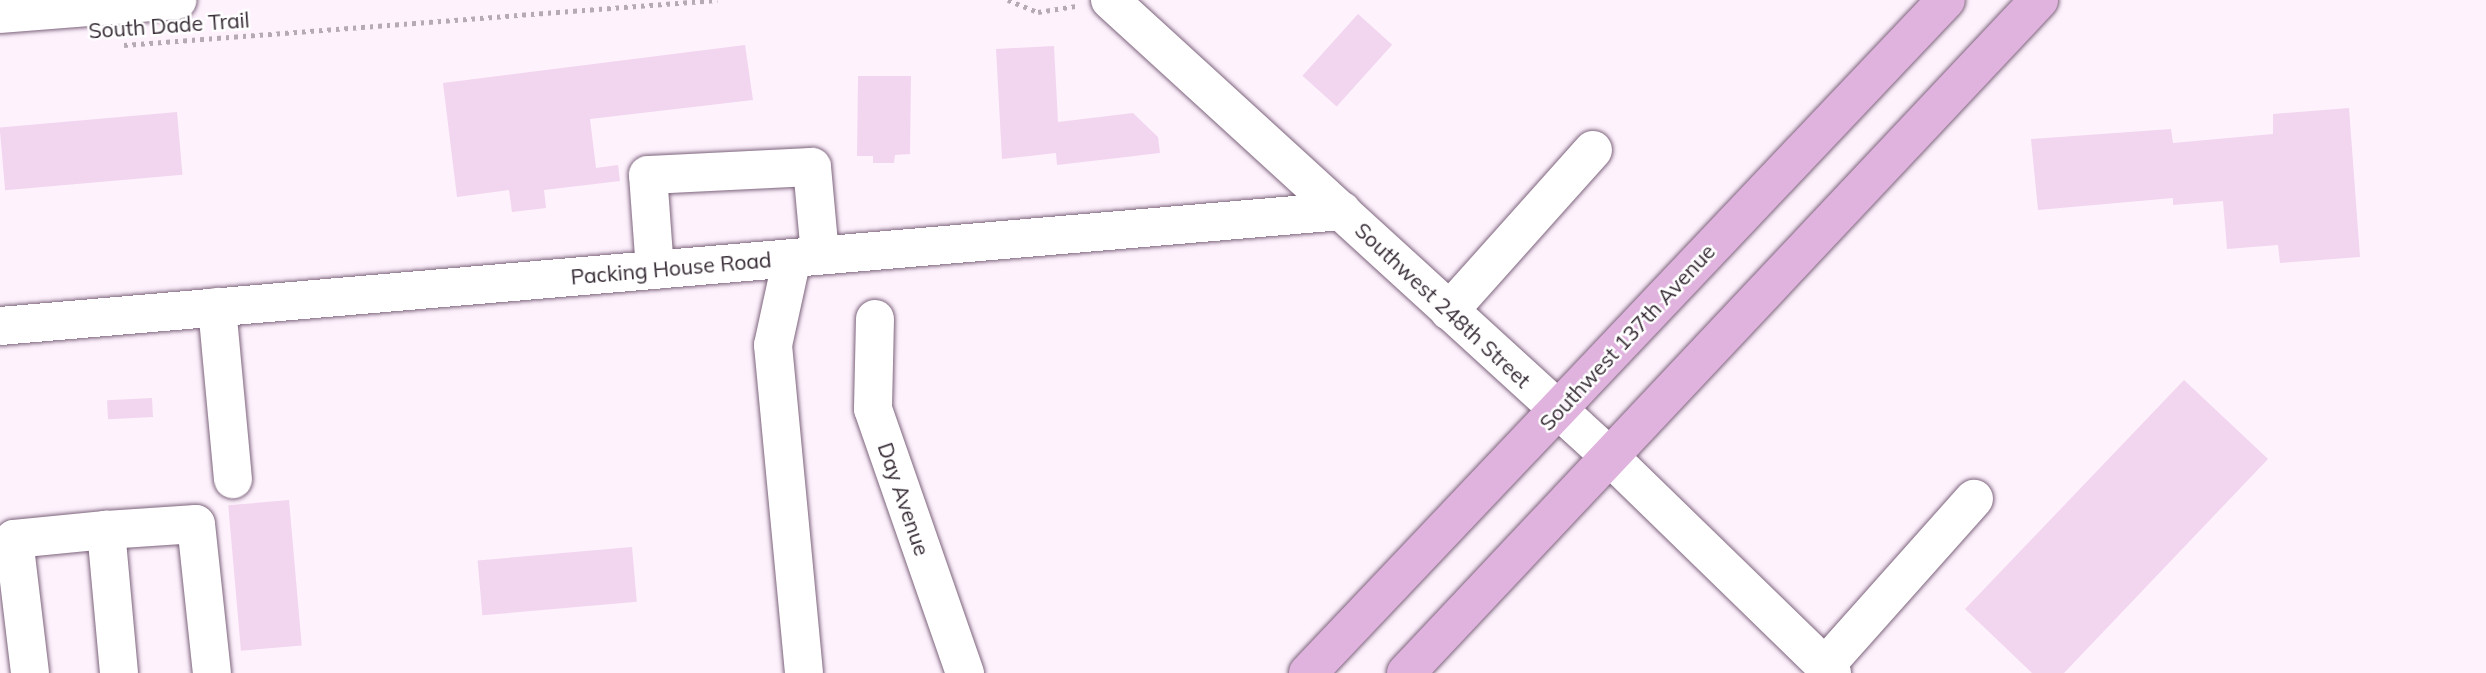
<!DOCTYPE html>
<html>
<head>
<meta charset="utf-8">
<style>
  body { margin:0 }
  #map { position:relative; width:2486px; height:673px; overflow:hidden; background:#fef2fd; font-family:Mulish,sans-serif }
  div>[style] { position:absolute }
  .building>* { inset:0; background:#f2d5ef; transform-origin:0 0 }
  .path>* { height:4.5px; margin-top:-2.25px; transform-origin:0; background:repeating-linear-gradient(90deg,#b6aab5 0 3.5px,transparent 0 8.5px) }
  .roads { filter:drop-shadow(0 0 2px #7c637b) drop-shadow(0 0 2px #7c637b) }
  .minor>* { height:38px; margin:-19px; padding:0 19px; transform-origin:19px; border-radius:19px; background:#fff }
  .major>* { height:38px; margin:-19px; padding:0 19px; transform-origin:19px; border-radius:19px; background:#e0b2de }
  span { translate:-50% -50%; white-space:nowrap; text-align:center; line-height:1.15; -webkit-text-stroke:5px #fff; paint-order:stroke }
  .street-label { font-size:21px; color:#352a34 }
</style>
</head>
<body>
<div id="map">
  <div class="building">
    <i style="left:1358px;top:14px;width:46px;height:83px;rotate:42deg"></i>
    <i style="clip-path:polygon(745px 45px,753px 100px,590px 119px,596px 168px,618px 165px,620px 181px,544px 190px,546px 208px,512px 212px,509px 190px,457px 197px,443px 83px)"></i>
    <i style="clip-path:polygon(1054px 46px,1058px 122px,1133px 113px,1158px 137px,1160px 153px,1057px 165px,1056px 153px,1002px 159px,996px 49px)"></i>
    <i style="clip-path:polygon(858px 76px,911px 76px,910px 154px,895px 155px,894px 163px,873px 163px,873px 156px,857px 156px)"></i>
    <i style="clip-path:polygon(2349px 108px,2360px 257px,2280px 263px,2278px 245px,2227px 249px,2223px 201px,2173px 205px,2173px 198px,2038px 210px,2031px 139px,2171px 129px,2173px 143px,2273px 134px,2273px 114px)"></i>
    <i style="left:177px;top:112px;width:63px;height:178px;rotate:85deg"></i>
    <i style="clip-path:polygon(2184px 380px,2268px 459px,2064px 673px,2032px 673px,1965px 609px)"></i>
    <i style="left:152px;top:398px;width:19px;height:45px;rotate:87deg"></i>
    <i style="left:289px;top:500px;width:146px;height:61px;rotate:85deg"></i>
    <i style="left:632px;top:547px;width:55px;height:155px;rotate:85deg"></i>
  </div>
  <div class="path">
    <i style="left:1008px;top:0;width:32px;rotate:22deg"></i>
    <i style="left:1038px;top:12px;width:39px;rotate:-9deg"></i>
    <i style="left:124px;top:45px;width:595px;rotate:-4.34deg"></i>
  </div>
  <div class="roads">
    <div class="minor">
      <i style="left:1110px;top:0;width:676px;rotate:42.42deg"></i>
      <i style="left:1609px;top:456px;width:311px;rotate:44.2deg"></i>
      <i style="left:0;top:14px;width:178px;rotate:-4.5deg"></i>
      <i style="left:792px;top:258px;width:89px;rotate:102.3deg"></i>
      <i style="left:773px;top:345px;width:329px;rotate:84.6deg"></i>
      <i style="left:655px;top:270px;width:95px;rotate:-94.2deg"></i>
      <i style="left:648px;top:175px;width:164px;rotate:-2.8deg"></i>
      <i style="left:812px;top:167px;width:88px;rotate:84.8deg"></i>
      <i style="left:217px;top:307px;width:173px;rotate:84.7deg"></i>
      <i style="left:1449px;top:311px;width:216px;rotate:-48.2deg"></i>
      <i style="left:875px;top:319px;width:90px;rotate:91.3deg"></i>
      <i style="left:873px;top:409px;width:280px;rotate:70.8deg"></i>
      <i style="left:0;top:326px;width:1347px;rotate:-4.9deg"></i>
      <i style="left:1825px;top:666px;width:224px;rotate:-48.3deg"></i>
      <i style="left:30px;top:673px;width:135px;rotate:-96.8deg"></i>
      <i style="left:14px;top:539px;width:92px;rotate:-5.6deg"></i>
      <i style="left:119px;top:673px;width:144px;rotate:-95.2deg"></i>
      <i style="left:106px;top:530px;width:90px;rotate:-3.8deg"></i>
      <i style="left:196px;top:524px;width:150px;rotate:83.9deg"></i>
    </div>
    <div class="major">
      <i style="left:1308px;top:673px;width:927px;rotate:-46.53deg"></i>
      <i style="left:1406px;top:673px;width:924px;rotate:-46.75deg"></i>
    </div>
  </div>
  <div class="street-label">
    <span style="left:169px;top:25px;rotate:-4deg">South Dade Trail</span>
    <span style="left:671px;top:268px;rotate:-5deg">Packing House Road</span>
    <span style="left:1443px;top:305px;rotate:43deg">Southwest 248th Street</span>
    <span style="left:1627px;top:337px;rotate:-47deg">Southwest 137th Avenue</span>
    <span style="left:904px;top:499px;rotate:71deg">Day Avenue</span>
  </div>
</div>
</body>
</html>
